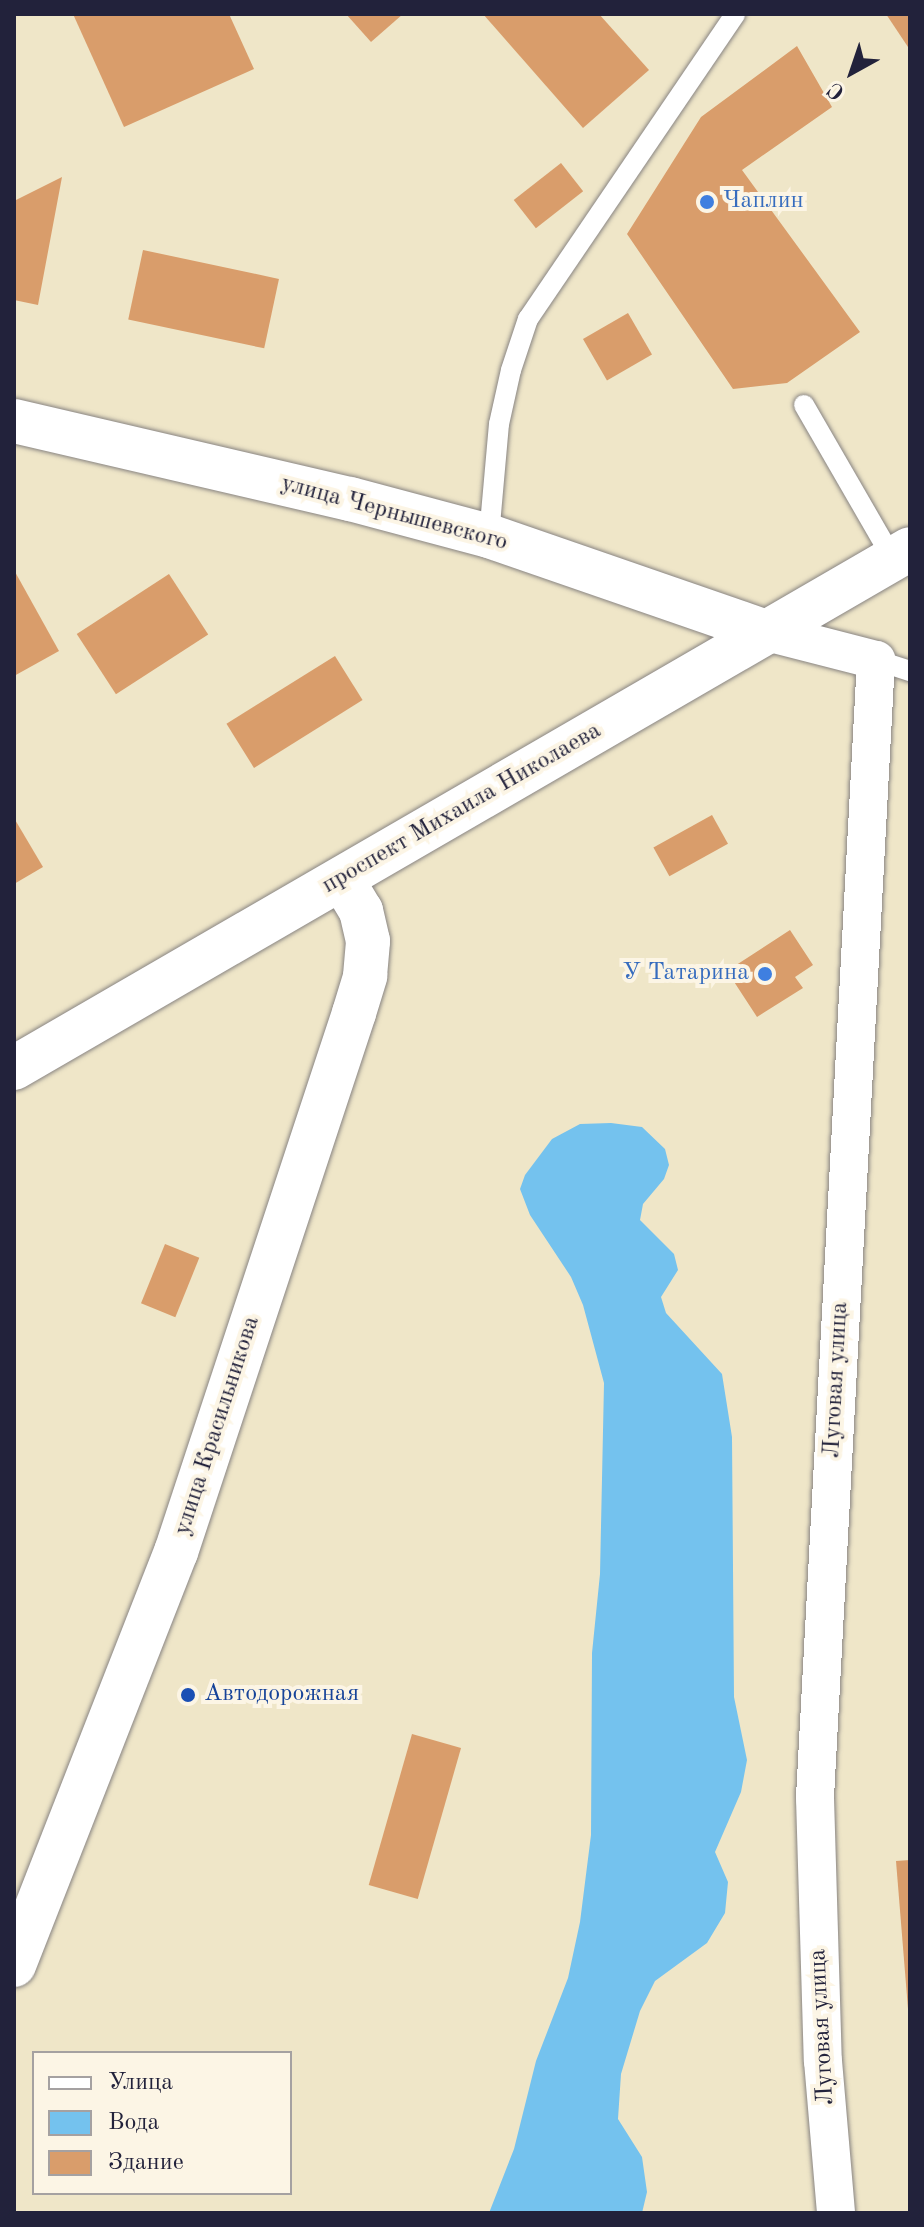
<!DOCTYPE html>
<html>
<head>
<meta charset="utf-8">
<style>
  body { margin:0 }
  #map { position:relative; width:924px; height:2227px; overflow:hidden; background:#efe6c8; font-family:"Old Standard TT",serif }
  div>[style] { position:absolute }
  .water>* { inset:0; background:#74c2ee }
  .building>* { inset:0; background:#d99d6b; transform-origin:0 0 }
  .roads { filter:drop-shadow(0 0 2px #888482) drop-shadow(0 0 2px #888482) }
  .lane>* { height:20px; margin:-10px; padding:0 10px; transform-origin:10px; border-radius:10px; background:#fff }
  .street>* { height:38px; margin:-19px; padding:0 19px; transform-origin:19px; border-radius:19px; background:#fff }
  .secondary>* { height:44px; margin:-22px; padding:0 22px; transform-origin:22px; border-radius:22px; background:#fff }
  .primary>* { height:44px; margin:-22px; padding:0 22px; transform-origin:22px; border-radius:22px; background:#fff }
  .dots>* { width:22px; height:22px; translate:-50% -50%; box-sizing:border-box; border:4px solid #fcf5e5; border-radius:50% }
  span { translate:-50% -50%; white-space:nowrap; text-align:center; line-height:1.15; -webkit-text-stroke:8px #fcf5e5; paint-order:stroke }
  .shop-label { font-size:24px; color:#366cbe }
  .left { translate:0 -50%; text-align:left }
  .right { translate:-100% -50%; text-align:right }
  .street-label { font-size:24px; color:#22223b }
  .transit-label { font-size:24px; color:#164399 }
  .frame { position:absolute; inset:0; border:16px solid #22223b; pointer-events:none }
  .legend { position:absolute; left:32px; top:2051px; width:260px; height:144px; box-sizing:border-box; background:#fcf5e5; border:2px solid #a5a1a1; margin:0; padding:10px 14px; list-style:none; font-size:24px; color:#22223b }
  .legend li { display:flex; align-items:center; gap:16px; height:40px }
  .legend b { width:40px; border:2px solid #a5a1a1 }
  .north { position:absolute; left:812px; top:32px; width:80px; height:80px; -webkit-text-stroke:6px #fcf5e5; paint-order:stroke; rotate:220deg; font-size:22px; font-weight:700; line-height:32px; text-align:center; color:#22223b }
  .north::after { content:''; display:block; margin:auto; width:28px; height:36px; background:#22223b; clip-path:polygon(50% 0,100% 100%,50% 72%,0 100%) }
</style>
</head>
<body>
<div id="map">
  <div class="water">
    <i style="clip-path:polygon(611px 1123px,642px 1127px,665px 1149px,669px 1165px,664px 1179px,643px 1204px,640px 1220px,674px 1254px,678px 1270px,661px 1297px,666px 1313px,722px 1374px,732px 1437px,734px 1697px,747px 1760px,741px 1792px,715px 1852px,728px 1882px,725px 1913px,707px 1943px,655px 1981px,640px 2011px,621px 2074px,618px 2119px,642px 2157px,647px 2192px,642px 2213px,489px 2213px,514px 2149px,536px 2061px,568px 1978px,580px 1922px,591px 1835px,592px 1653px,600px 1574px,604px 1383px,583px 1305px,571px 1277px,530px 1215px,520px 1189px,525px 1175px,552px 1139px,580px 1124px)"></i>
  </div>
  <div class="building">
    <i style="clip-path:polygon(73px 14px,229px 14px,254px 69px,124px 127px)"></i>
    <i style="clip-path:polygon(346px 14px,403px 14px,371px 42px)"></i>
    <i style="clip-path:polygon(483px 14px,599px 14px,649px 70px,583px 128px)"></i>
    <i style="clip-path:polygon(886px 14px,910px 14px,910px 50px)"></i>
    <i style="clip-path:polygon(797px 46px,832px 107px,742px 170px,860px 332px,787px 383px,733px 389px,627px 234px,701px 117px)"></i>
    <i style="left:561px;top:163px;width:36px;height:60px;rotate:52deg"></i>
    <i style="clip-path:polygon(62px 177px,38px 305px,14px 300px,14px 201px)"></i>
    <i style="left:143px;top:250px;width:139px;height:71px;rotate:12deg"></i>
    <i style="left:628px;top:313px;width:48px;height:52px;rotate:60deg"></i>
    <i style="clip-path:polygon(14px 570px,59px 651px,14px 676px)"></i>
    <i style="left:169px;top:574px;width:72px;height:110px;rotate:57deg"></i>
    <i style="left:335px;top:656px;width:52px;height:128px;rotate:58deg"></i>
    <i style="left:712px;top:815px;width:33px;height:67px;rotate:61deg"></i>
    <i style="clip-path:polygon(14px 818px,43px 867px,14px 884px)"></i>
    <i style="clip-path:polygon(790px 930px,813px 965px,795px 977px,803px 988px,757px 1017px,727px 971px)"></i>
    <i style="left:165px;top:1244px;width:37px;height:64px;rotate:22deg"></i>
    <i style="left:412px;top:1734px;width:51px;height:157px;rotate:16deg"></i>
    <i style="clip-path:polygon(910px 1860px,910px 2009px,908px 2009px,896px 1861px)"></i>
  </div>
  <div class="roads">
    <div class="lane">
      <i style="left:804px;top:405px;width:178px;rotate:60deg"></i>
      <i style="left:489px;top:536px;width:112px;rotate:-84.9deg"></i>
      <i style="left:499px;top:424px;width:55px;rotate:-77.5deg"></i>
      <i style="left:511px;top:370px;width:54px;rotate:-71.6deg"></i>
      <i style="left:528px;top:319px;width:369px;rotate:-55.8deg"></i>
      <i style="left:876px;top:660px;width:36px;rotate:18deg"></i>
    </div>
    <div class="street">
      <i style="left:767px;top:632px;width:113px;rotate:14.4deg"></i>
      <i style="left:876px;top:660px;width:1140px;rotate:93.07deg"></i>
      <i style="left:815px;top:1798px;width:263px;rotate:88.3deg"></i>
      <i style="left:823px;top:2061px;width:153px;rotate:85.1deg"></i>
    </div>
    <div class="secondary">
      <i style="left:14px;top:421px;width:345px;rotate:13.1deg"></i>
      <i style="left:350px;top:499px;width:144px;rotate:14.9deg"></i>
      <i style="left:489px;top:536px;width:294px;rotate:19.1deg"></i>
    </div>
    <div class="primary">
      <i style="left:14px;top:1068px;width:1035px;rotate:-30.08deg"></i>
      <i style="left:14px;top:1965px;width:444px;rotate:-68.6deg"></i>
      <i style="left:176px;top:1552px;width:568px;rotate:-71.72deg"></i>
      <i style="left:354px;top:1013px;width:39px;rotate:-73deg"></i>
      <i style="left:365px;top:976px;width:35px;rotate:-85deg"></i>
      <i style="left:368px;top:941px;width:31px;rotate:-103deg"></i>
      <i style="left:361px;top:911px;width:37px;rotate:-121deg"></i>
    </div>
  </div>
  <div class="dots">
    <i style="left:707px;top:202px;background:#3f7fe0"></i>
    <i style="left:765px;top:974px;background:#3f7fe0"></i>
    <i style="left:188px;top:1695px;background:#1a4fb4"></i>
  </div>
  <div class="shop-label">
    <span class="left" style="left:723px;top:202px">Чаплин</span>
    <span class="right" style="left:749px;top:974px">У Татарина</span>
  </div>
  <div class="street-label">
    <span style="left:394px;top:514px;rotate:15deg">улица Чернышевского</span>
    <span style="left:462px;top:809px;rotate:-30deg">проспект Михаила Николаева</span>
    <span style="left:837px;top:1380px;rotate:-87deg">Луговая улица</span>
    <span style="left:218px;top:1426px;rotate:-72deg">улица Красильникова</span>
    <span style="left:823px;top:2027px;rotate:-93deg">Луговая улица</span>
  </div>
  <div class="transit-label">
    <span class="left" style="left:204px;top:1695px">Автодорожная</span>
  </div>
  <div class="frame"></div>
  <ul class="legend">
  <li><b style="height:10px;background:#fff"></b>Улица</li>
  <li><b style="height:22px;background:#74c2ee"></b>Вода</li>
  <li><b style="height:22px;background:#d99d6b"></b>Здание</li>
  </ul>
  <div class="north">С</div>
</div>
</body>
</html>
